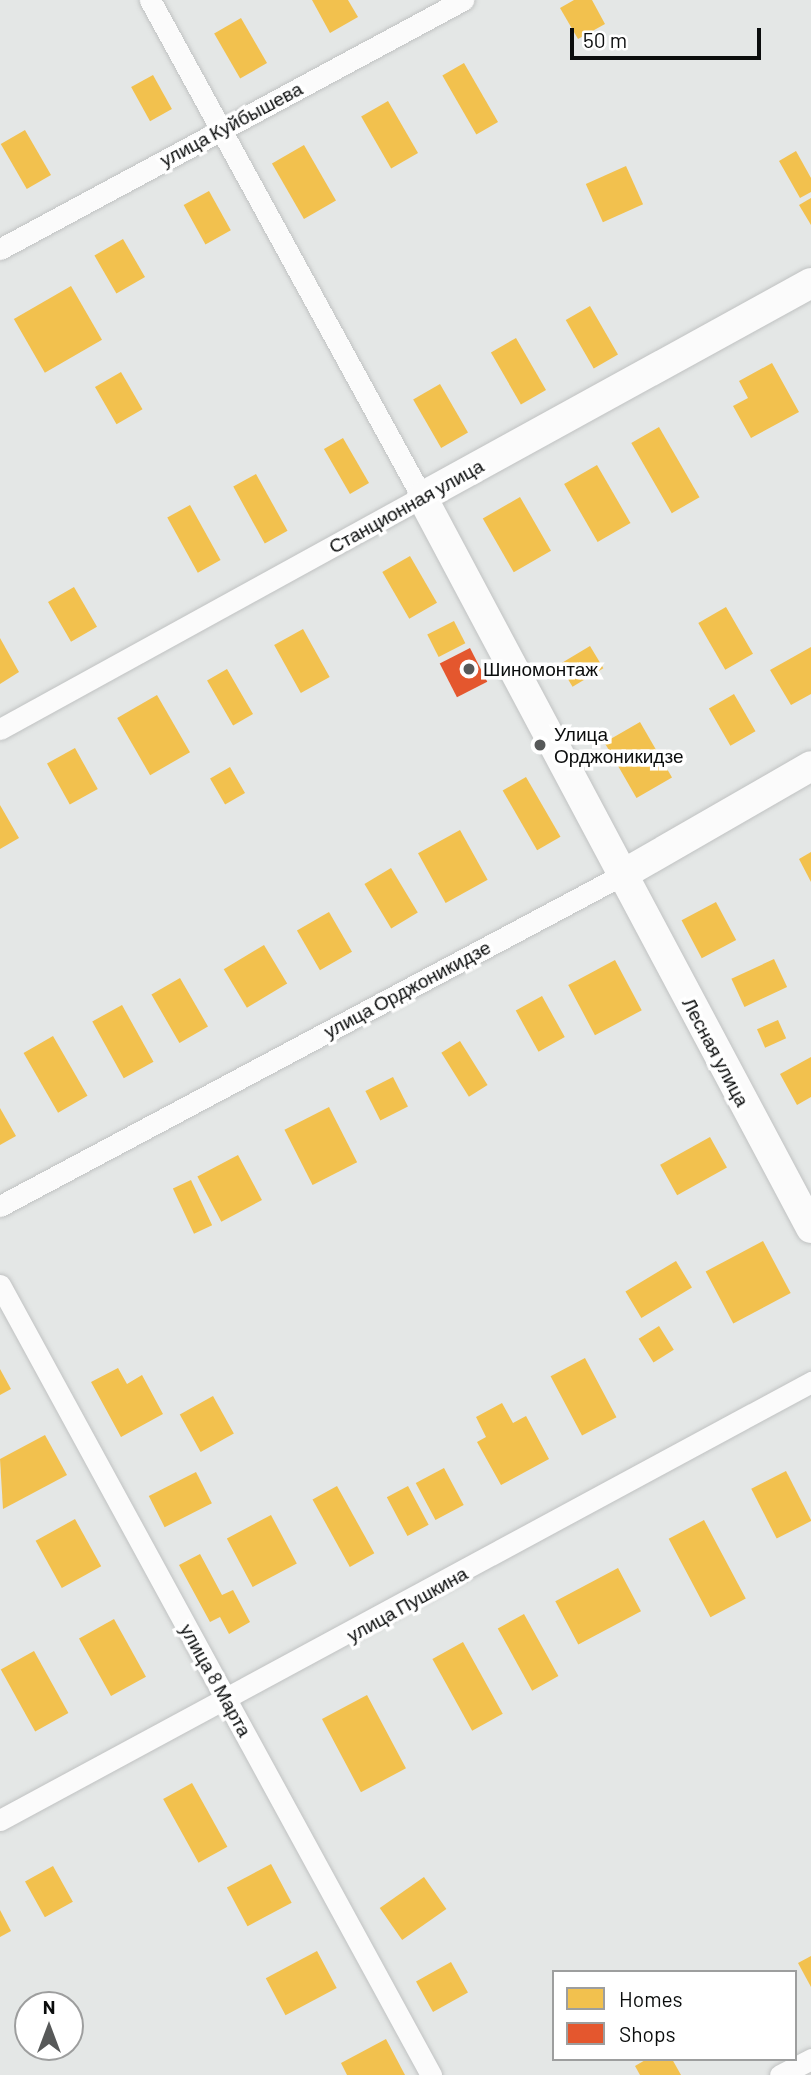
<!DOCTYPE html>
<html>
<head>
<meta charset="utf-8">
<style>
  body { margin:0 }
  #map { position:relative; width:811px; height:2075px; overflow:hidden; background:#e4e7e6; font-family:Barlow,sans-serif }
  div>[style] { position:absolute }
  .homes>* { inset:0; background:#f2c14e; transform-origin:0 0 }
  .shops>* { inset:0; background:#e4572e; transform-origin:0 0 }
  .roads { filter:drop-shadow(0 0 2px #c0c2c2) drop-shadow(0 0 2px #c0c2c2) }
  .minor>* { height:21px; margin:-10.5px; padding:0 10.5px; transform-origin:10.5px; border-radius:10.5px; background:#fbfbfb }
  .secondary>* { height:30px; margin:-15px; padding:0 15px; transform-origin:15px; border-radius:15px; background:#fbfbfb }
  .dots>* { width:19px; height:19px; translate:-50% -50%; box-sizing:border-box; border:4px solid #fff; border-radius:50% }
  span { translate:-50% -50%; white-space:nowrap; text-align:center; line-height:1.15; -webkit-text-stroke:7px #fff; paint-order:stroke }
  .street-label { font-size:19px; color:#0b0d0d }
  .poi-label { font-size:19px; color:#0b0d0d }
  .left { translate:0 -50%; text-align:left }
  .legend { position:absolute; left:552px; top:1970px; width:245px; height:91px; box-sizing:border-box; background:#fff; border:2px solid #9d9e9e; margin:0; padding:9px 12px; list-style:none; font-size:21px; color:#0b0d0d }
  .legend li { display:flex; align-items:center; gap:14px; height:35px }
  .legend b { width:35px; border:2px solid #9d9e9e }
  .north { position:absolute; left:14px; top:1991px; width:70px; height:70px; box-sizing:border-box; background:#fff; border:2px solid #9d9e9e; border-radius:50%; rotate:0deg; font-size:19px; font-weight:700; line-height:28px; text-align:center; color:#0b0d0d }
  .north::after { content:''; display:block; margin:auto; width:24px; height:32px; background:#575959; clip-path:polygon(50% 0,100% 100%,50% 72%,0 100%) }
  .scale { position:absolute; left:570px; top:28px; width:191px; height:32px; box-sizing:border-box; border:4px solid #0b0d0d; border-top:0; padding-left:9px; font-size:21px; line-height:24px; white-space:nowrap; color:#0b0d0d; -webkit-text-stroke:5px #fff; paint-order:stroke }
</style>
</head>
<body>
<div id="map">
  <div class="homes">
    <i style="clip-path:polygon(312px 0,348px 0,358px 17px,330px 33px)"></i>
    <i style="clip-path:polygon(574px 0,592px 0,605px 24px,578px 39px,560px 8px)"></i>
    <i style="left:241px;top:18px;width:52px;height:31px;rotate:60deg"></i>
    <i style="left:464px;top:63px;width:68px;height:25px;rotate:60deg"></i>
    <i style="left:153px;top:75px;width:39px;height:25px;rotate:61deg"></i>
    <i style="left:388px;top:101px;width:60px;height:31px;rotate:60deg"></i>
    <i style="left:25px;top:130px;width:52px;height:28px;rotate:60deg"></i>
    <i style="left:304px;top:145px;width:64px;height:37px;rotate:60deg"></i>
    <i style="clip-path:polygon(796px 151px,811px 178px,811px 192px,800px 198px,779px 161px)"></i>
    <i style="left:626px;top:166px;width:42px;height:44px;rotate:66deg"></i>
    <i style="left:209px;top:191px;width:45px;height:29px;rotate:61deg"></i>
    <i style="clip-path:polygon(811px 198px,811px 225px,799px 205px)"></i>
    <i style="left:123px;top:239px;width:44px;height:33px;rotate:60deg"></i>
    <i style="left:71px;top:286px;width:62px;height:66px;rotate:60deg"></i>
    <i style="left:590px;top:306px;width:56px;height:28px;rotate:60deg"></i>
    <i style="left:516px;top:338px;width:60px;height:29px;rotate:60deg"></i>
    <i style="clip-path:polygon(772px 363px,799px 412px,751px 438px,733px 406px,748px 398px,739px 381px)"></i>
    <i style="left:121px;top:372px;width:43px;height:30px;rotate:60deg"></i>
    <i style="left:440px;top:384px;width:56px;height:31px;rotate:60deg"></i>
    <i style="left:659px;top:427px;width:81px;height:32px;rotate:60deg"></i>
    <i style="left:343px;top:438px;width:52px;height:22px;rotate:60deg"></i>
    <i style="left:597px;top:465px;width:67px;height:38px;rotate:60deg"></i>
    <i style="left:256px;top:474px;width:65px;height:26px;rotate:61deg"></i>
    <i style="left:520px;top:497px;width:62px;height:43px;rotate:60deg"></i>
    <i style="left:190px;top:505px;width:63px;height:26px;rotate:61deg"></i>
    <i style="left:410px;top:556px;width:54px;height:32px;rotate:60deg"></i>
    <i style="left:74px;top:587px;width:46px;height:30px;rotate:60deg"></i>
    <i style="left:726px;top:607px;width:54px;height:32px;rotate:60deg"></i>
    <i style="left:454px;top:621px;width:25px;height:30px;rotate:63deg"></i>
    <i style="left:303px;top:629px;width:55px;height:33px;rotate:61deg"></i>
    <i style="clip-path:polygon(0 638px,19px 672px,0 684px)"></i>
    <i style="left:590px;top:646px;width:26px;height:36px;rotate:59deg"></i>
    <i style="clip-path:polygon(811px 647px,811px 694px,791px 705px,770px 670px)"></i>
    <i style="left:227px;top:669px;width:52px;height:23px;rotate:60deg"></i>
    <i style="left:734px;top:694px;width:43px;height:29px;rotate:60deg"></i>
    <i style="left:157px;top:695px;width:66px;height:46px;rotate:60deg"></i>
    <i style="left:640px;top:722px;width:64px;height:41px;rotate:60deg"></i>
    <i style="left:75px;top:748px;width:47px;height:32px;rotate:61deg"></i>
    <i style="left:230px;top:767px;width:30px;height:23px;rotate:60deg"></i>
    <i style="left:526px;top:777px;width:69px;height:27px;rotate:60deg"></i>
    <i style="clip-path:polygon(0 805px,19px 838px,0 849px)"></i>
    <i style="left:460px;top:830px;width:57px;height:48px;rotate:61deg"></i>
    <i style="clip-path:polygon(811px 852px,811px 882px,799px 859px)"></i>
    <i style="left:391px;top:868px;width:52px;height:31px;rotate:59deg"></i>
    <i style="left:716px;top:902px;width:43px;height:39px;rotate:62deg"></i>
    <i style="left:329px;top:912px;width:46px;height:37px;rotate:60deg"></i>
    <i style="left:264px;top:945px;width:45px;height:47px;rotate:59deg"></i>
    <i style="left:774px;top:959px;width:31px;height:47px;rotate:65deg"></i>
    <i style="left:615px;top:960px;width:57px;height:53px;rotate:62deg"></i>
    <i style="left:180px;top:978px;width:56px;height:33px;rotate:60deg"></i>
    <i style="left:542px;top:996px;width:47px;height:30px;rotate:61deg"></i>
    <i style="left:122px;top:1005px;width:65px;height:34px;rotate:61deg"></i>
    <i style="left:778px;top:1020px;width:20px;height:23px;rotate:66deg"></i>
    <i style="left:53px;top:1036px;width:69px;height:34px;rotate:60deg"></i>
    <i style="left:460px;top:1041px;width:52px;height:22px;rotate:58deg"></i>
    <i style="clip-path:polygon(811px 1057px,811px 1097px,797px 1105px,780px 1074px)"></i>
    <i style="left:393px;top:1077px;width:33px;height:31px;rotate:63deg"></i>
    <i style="left:329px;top:1107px;width:62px;height:50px;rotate:63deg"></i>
    <i style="clip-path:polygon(0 1108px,16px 1136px,0 1145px)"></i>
    <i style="left:710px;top:1137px;width:35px;height:57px;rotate:61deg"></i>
    <i style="left:238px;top:1155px;width:51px;height:46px;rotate:62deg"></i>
    <i style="left:191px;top:1180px;width:50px;height:20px;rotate:65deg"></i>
    <i style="left:763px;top:1241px;width:59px;height:65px;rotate:62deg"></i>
    <i style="left:676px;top:1261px;width:31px;height:59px;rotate:59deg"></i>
    <i style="left:659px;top:1326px;width:28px;height:24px;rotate:58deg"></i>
    <i style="left:585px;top:1358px;width:67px;height:39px;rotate:62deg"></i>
    <i style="clip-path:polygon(118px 1368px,127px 1384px,142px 1375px,163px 1414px,121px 1437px,91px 1382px)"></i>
    <i style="clip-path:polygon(0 1369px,11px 1389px,0 1395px)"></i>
    <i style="left:213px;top:1396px;width:43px;height:38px;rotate:61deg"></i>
    <i style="clip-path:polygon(502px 1403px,513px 1423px,526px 1416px,549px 1459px,501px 1485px,477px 1442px,486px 1437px,476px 1417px)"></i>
    <i style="clip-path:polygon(45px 1435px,67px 1475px,3px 1509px,0 1459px)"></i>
    <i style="left:444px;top:1468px;width:42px;height:32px;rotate:62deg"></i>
    <i style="left:786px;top:1471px;width:56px;height:39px;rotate:63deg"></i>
    <i style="left:196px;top:1472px;width:35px;height:53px;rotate:63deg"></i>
    <i style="left:337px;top:1486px;width:77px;height:28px;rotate:61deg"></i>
    <i style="left:408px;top:1486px;width:44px;height:24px;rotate:62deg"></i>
    <i style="left:271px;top:1515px;width:55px;height:50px;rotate:62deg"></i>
    <i style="left:75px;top:1519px;width:54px;height:45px;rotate:61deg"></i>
    <i style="left:704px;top:1520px;width:89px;height:40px;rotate:62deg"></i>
    <i style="clip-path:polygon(200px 1554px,222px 1595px,233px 1590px,250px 1622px,229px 1634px,220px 1617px,210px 1622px,179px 1565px)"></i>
    <i style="left:618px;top:1568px;width:49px;height:71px;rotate:62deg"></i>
    <i style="left:524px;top:1614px;width:71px;height:30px;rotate:61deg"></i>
    <i style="left:114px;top:1619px;width:66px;height:40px;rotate:61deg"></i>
    <i style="left:463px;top:1642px;width:82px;height:35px;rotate:61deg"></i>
    <i style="left:34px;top:1651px;width:71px;height:38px;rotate:61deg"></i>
    <i style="left:367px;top:1695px;width:83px;height:51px;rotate:62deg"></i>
    <i style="left:192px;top:1783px;width:73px;height:33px;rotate:61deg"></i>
    <i style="left:271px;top:1864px;width:44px;height:50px;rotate:62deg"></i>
    <i style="left:53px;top:1866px;width:41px;height:32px;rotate:61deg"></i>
    <i style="left:424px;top:1877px;width:39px;height:54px;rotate:55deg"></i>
    <i style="clip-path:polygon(0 1910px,11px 1931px,0 1937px)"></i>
    <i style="left:317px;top:1951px;width:42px;height:58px;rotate:62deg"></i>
    <i style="clip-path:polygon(811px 1956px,811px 1987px,798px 1963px)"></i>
    <i style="left:451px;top:1962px;width:35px;height:40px;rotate:61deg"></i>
    <i style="clip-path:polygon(386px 2039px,405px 2075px,347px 2075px,341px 2063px)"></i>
    <i style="clip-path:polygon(647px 2059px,672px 2059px,681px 2075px,640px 2075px,635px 2066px)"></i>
  </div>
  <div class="shops">
    <i style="left:470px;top:648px;width:38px;height:34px;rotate:63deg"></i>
  </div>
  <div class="roads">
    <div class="minor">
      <i style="left:0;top:249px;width:526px;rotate:-28.27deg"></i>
      <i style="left:0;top:729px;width:482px;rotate:-28.8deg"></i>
      <i style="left:422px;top:497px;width:567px;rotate:-118.69deg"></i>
      <i style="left:0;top:1206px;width:702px;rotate:-28.02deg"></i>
      <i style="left:0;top:1285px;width:900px;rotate:61.38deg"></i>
      <i style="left:0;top:1820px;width:922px;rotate:-28.37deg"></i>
      <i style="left:780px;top:2075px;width:35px;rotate:-27deg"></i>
    </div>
    <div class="secondary">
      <i style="left:811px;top:283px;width:444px;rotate:151.2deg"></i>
      <i style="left:422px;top:497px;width:828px;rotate:61.98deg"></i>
      <i style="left:620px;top:876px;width:220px;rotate:-29.9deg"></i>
    </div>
  </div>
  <div class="dots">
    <i style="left:469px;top:669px;background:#575959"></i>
    <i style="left:540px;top:745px;background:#575959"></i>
  </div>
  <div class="street-label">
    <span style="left:231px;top:124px;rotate:-28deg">улица Куйбышева</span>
    <span style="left:406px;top:506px;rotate:-29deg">Станционная улица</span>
    <span style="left:407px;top:989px;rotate:-28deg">улица Орджоникидзе</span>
    <span style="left:716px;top:1052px;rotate:62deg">Лесная улица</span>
    <span style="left:407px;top:1604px;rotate:-29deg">улица Пушкина</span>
    <span style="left:216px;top:1680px;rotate:61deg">улица 8 Марта</span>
  </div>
  <div class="poi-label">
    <span class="left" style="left:483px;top:669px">Шиномонтаж</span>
    <span class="left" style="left:554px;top:745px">Улица<br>Орджоникидзе</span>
  </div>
  <ul class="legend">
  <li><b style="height:19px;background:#f2c14e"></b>Homes</li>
  <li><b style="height:19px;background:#e4572e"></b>Shops</li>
  </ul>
  <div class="north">N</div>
  <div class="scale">50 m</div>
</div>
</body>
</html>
